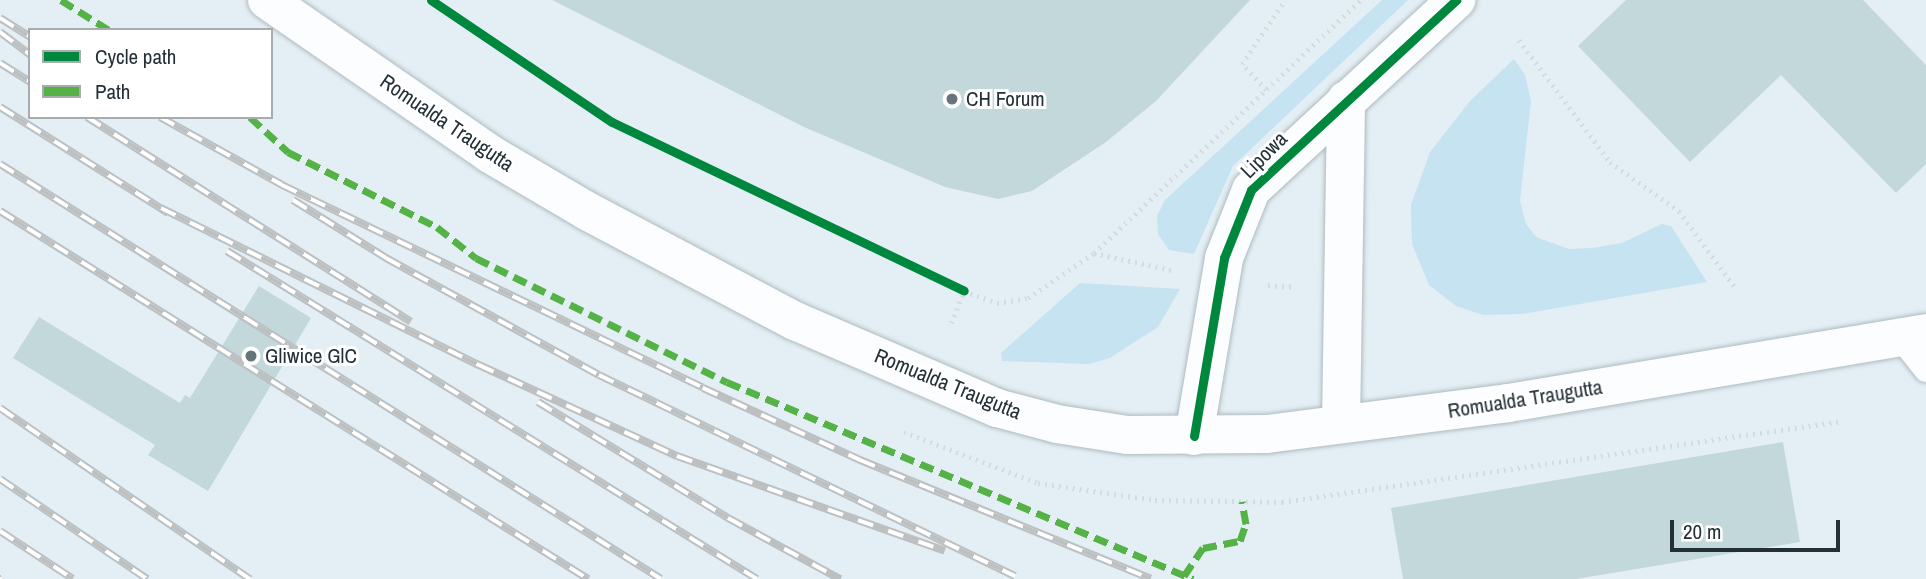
<!DOCTYPE html>
<html>
<head>
<meta charset="utf-8">
<style>
  body { margin:0 }
  #map { position:relative; width:1926px; height:579px; overflow:hidden; background:#e4eff5; font-family:"Archivo Narrow",sans-serif }
  div>[style] { position:absolute }
  .green>* { inset:0; background:#c5e3f1 }
  .building>* { inset:0; background:#c3d8db }
  .path>* { height:4.5px; margin-top:-2.25px; transform-origin:0; background:repeating-linear-gradient(90deg,#d6dbdc 0 2px,transparent 0 7px) }
  .roads { filter:drop-shadow(0 0 2px #afbbc0) drop-shadow(0 0 2px #afbbc0) }
  .service>* { height:24px; margin:-12px; padding:0 12px; transform-origin:12px; border-radius:12px; background:#fbfdfe }
  .tertiary>* { height:38px; margin:-19px; padding:0 19px; transform-origin:19px; border-radius:19px; background:#fbfdfe }
  .secondary>* { height:38px; margin:-19px; padding:0 19px; transform-origin:19px; border-radius:19px; background:#fbfdfe }
  .rail>* { height:8px; margin-top:-4px; transform-origin:0; background:repeating-linear-gradient(90deg,#fff 0 16px,#bdc0c1 0 32px); box-sizing:border-box; border-block:2px solid #bdc0c1 }
  .quiet>* { height:7px; margin-top:-3.5px; transform-origin:0; background:repeating-linear-gradient(90deg,#55b246 0 14px,transparent 0 21px) }
  .cycleway>* { height:9px; margin:-4.5px; padding:0 4.5px; transform-origin:4.5px; border-radius:4.5px; background:#00873e }
  .dots>* { width:19px; height:19px; translate:-50% -50%; box-sizing:border-box; border:4px solid #fff; border-radius:50% }
  span { translate:-50% -50%; white-space:nowrap; text-align:center; line-height:1.15; -webkit-text-stroke:6px #fff; paint-order:stroke }
  .poi-label { font-size:21px; color:#233137 }
  .left { translate:0 -50%; text-align:left }
  .street-label { font-size:21px; color:#233137 }
  .legend { position:absolute; left:28px; top:28px; width:245px; height:91px; box-sizing:border-box; background:#fff; border:2px solid #a7adaf; margin:0; padding:9px 12px; list-style:none; font-size:21px; color:#233137 }
  .legend li { display:flex; align-items:center; gap:14px; height:35px }
  .legend b { width:35px; border:2px solid #a7adaf }
  .scale { position:absolute; left:1670px; top:520px; width:170px; height:32px; box-sizing:border-box; border:4px solid #233137; border-top:0; padding-left:9px; font-size:21px; line-height:24px; white-space:nowrap; color:#233137; -webkit-text-stroke:5px #fff; paint-order:stroke }
</style>
</head>
<body>
<div id="map">
  <div class="green">
    <i style="clip-path:polygon(1382px 0,1408px 0,1233px 166px,1194px 254px,1169px 250px,1158px 234px,1157px 216px,1165px 200px)"></i>
    <i style="clip-path:polygon(1514px 59px,1525px 75px,1531px 101px,1520px 201px,1526px 224px,1536px 237px,1569px 249px,1592px 248px,1622px 243px,1662px 224px,1671px 226px,1707px 282px,1522px 314px,1483px 315px,1456px 306px,1429px 285px,1412px 244px,1411px 205px,1430px 152px,1470px 101px)"></i>
    <i style="clip-path:polygon(1080px 283px,1180px 289px,1158px 327px,1110px 358px,1089px 364px,1002px 361px,1001px 353px)"></i>
  </div>
  <div class="building">
    <i style="clip-path:polygon(552px 0,1250px 0,1156px 101px,1106px 142px,1032px 191px,998px 199px,945px 187px,804px 127px)"></i>
    <i style="clip-path:polygon(1626px 0,1863px 0,1926px 65px,1926px 164px,1896px 193px,1781px 75px,1690px 162px,1578px 46px)"></i>
    <i style="clip-path:polygon(259px 286px,311px 318px,208px 491px,148px 455px,155px 445px,13px 358px,39px 317px,180px 403px,185px 395px,190px 398px)"></i>
    <i style="clip-path:polygon(1783px 442px,1800px 542px,1576px 579px,1403px 579px,1391px 508px)"></i>
  </div>
  <div class="path">
    <i style="left:1519px;top:40px;width:152px;rotate:53.3deg"></i>
    <i style="left:1610px;top:162px;width:85px;rotate:35.4deg"></i>
    <i style="left:1679px;top:211px;width:98px;rotate:53.7deg"></i>
    <i style="left:1266px;top:90px;width:35px;rotate:-133deg"></i>
    <i style="left:1242px;top:64px;width:77px;rotate:-56.1deg"></i>
    <i style="left:1094px;top:253px;width:79px;rotate:12.4deg"></i>
    <i style="left:1268px;top:285px;width:26px;rotate:4deg"></i>
    <i style="left:951px;top:323px;width:35px;rotate:-68deg"></i>
    <i style="left:964px;top:291px;width:35px;rotate:20deg"></i>
    <i style="left:997px;top:303px;width:31px;rotate:-9deg"></i>
    <i style="left:1028px;top:298px;width:80px;rotate:-34.3deg"></i>
    <i style="left:1094px;top:253px;width:368px;rotate:-43.5deg"></i>
    <i style="left:904px;top:432px;width:143px;rotate:20.8deg"></i>
    <i style="left:1038px;top:483px;width:118px;rotate:8.3deg"></i>
    <i style="left:1155px;top:500px;width:127px;rotate:0.9deg"></i>
    <i style="left:1282px;top:502px;width:567px;rotate:-8.22deg"></i>
  </div>
  <div class="roads">
    <div class="service">
      <i style="left:1900px;top:337px;width:42px;rotate:51.8deg"></i>
    </div>
    <div class="tertiary">
      <i style="left:1341px;top:424px;width:324px;rotate:-89.1deg"></i>
      <i style="left:1194px;top:436px;width:181px;rotate:-80.4deg"></i>
      <i style="left:1224px;top:258px;width:73px;rotate:-68.3deg"></i>
      <i style="left:1251px;top:190px;width:280px;rotate:-42.8deg"></i>
    </div>
    <div class="secondary">
      <i style="left:267px;top:0;width:271px;rotate:34.6deg"></i>
      <i style="left:490px;top:154px;width:113px;rotate:30.4deg"></i>
      <i style="left:587px;top:211px;width:235px;rotate:27.9deg"></i>
      <i style="left:795px;top:321px;width:220px;rotate:23.3deg"></i>
      <i style="left:997px;top:408px;width:62px;rotate:14.9deg"></i>
      <i style="left:1057px;top:424px;width:71px;rotate:8.9deg"></i>
      <i style="left:1127px;top:435px;width:140px;rotate:-0.4deg"></i>
      <i style="left:1267px;top:434px;width:243px;rotate:-7.3deg"></i>
      <i style="left:1508px;top:403px;width:424px;rotate:-9.5deg"></i>
    </div>
  </div>
  <div class="rail">
    <i style="left:0;top:18px;width:36px;rotate:32deg"></i>
    <i style="left:0;top:32px;width:38px;rotate:37deg"></i>
    <i style="left:0;top:63px;width:36px;rotate:32deg"></i>
    <i style="left:0;top:107px;width:199px;rotate:32.2deg"></i>
    <i style="left:87px;top:117px;width:383px;rotate:32.3deg"></i>
    <i style="left:160px;top:117px;width:140px;rotate:29.1deg"></i>
    <i style="left:282px;top:185px;width:467px;rotate:25.7deg"></i>
    <i style="left:703px;top:388px;width:173px;rotate:24.6deg"></i>
    <i style="left:860px;top:460px;width:314px;rotate:22.2deg"></i>
    <i style="left:0;top:164px;width:780px;rotate:32.12deg"></i>
    <i style="left:293px;top:200px;width:110px;rotate:31.9deg"></i>
    <i style="left:386px;top:258px;width:243px;rotate:28.8deg"></i>
    <i style="left:599px;top:375px;width:462px;rotate:25.8deg"></i>
    <i style="left:161px;top:208px;width:355px;rotate:26.3deg"></i>
    <i style="left:479px;top:365px;width:218px;rotate:24.7deg"></i>
    <i style="left:677px;top:456px;width:284px;rotate:19.5deg"></i>
    <i style="left:0;top:211px;width:694px;rotate:32.04deg"></i>
    <i style="left:227px;top:251px;width:623px;rotate:31.75deg"></i>
    <i style="left:538px;top:402px;width:223px;rotate:31.4deg"></i>
    <i style="left:728px;top:518px;width:128px;rotate:28.6deg"></i>
    <i style="left:0;top:408px;width:303px;rotate:34.4deg"></i>
    <i style="left:0;top:479px;width:178px;rotate:34.2deg"></i>
    <i style="left:0;top:531px;width:87px;rotate:33.3deg"></i>
    <i style="left:0;top:579px;width:1px"></i>
  </div>
  <div class="quiet">
    <i style="left:61px;top:0;width:57px;rotate:32deg"></i>
    <i style="left:250px;top:117px;width:52px;rotate:42.6deg"></i>
    <i style="left:288px;top:152px;width:167px;rotate:26.7deg"></i>
    <i style="left:437px;top:227px;width:50px;rotate:38.5deg"></i>
    <i style="left:476px;top:258px;width:280px;rotate:26.3deg"></i>
    <i style="left:727px;top:382px;width:506px;rotate:22.92deg"></i>
    <i style="left:1184px;top:576px;width:34px;rotate:-56deg"></i>
    <i style="left:1203px;top:548px;width:38px;rotate:-11deg"></i>
    <i style="left:1240px;top:541px;width:18px;rotate:-71deg"></i>
    <i style="left:1246px;top:524px;width:23px;rotate:-100deg"></i>
  </div>
  <div class="cycleway">
    <i style="left:431px;top:0;width:218px;rotate:34deg"></i>
    <i style="left:612px;top:122px;width:390px;rotate:25.6deg"></i>
    <i style="left:1194px;top:436px;width:181px;rotate:-80.4deg"></i>
    <i style="left:1224px;top:258px;width:73px;rotate:-68.3deg"></i>
    <i style="left:1251px;top:190px;width:280px;rotate:-42.8deg"></i>
  </div>
  <div class="dots">
    <i style="left:952px;top:99px;background:#67747a"></i>
    <i style="left:251px;top:356px;background:#67747a"></i>
  </div>
  <div class="poi-label">
    <span class="left" style="left:966px;top:99px">CH Forum</span>
    <span class="left" style="left:265px;top:356px">Gliwice GlC</span>
  </div>
  <div class="street-label">
    <span style="left:447px;top:123px;rotate:34deg">Romualda Traugutta</span>
    <span style="left:1264px;top:155px;rotate:-45deg">Lipowa</span>
    <span style="left:948px;top:384px;rotate:22deg">Romualda Traugutta</span>
    <span style="left:1525px;top:399px;rotate:-9deg">Romualda Traugutta</span>
  </div>
  <ul class="legend">
  <li><b style="height:9px;background:#00873e"></b>Cycle path</li>
  <li><b style="height:9px;background:#55b246"></b>Path</li>
  </ul>
  <div class="scale">20 m</div>
</div>
</body>
</html>
